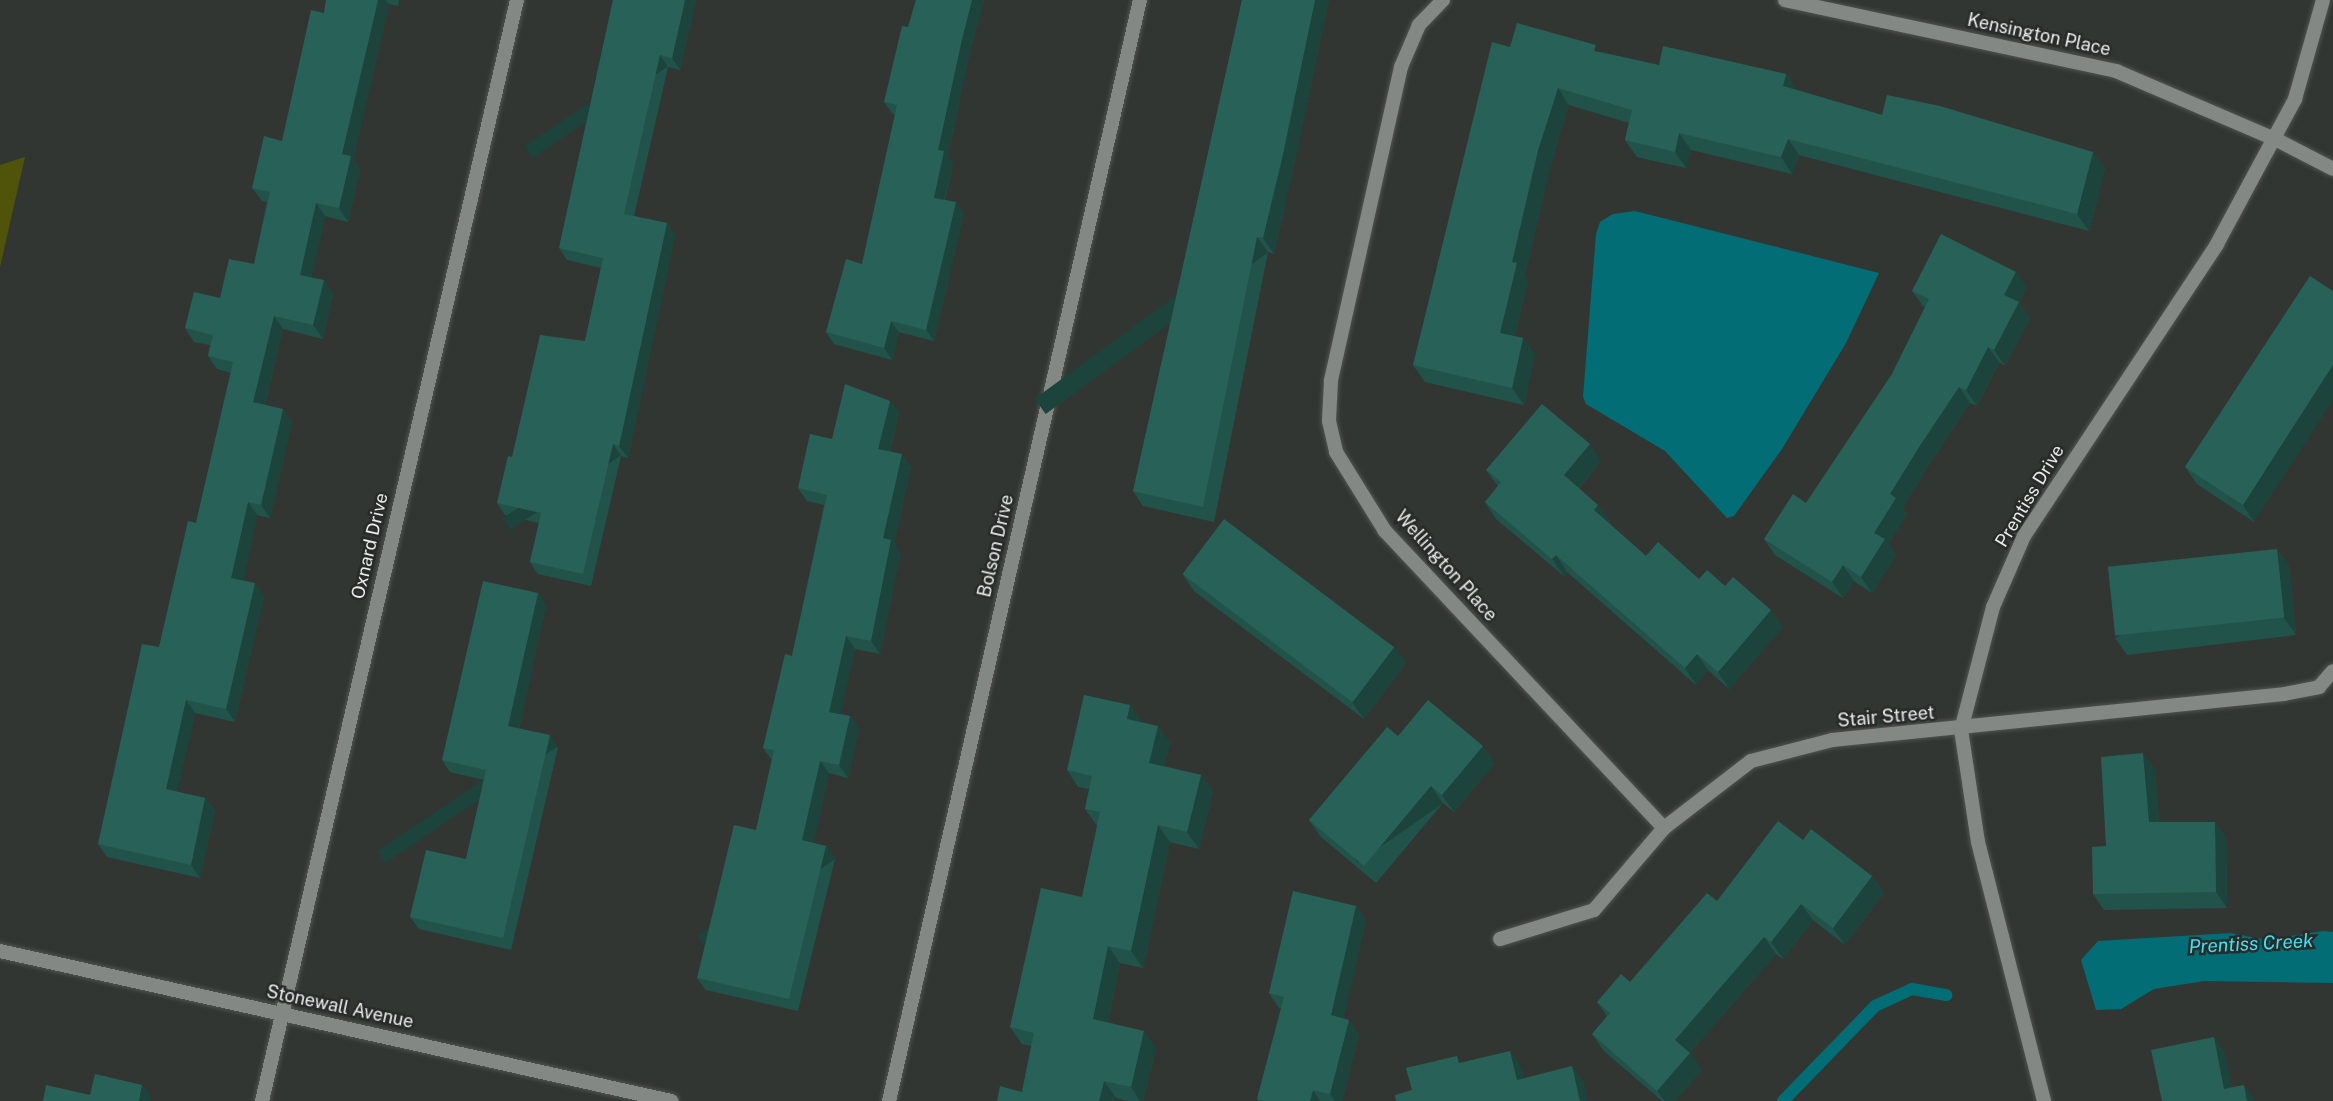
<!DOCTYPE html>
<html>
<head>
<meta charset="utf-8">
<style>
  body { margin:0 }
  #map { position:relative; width:2333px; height:1101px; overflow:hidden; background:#323633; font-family:"Public Sans",sans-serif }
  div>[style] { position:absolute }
  .green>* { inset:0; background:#50530a }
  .water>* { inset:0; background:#036d75 }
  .stream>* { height:12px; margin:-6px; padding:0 6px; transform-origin:6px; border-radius:6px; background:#036d75 }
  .roads { filter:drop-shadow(0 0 2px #505351) drop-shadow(0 0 2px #505351) }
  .street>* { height:14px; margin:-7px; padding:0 7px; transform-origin:7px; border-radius:7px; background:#848885 }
  .wall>* { inset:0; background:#22534b }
  .shaded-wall>* { inset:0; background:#1c443d; transform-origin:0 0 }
  .building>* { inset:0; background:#286157; transform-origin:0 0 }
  span { translate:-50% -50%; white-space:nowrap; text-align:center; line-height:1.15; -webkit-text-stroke:5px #282b29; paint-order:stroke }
  .street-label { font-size:18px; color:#eaeceb }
  .water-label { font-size:19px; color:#3be4f4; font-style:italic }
</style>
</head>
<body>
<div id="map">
  <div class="green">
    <i style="clip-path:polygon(25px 157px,0 267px,0 165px)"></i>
  </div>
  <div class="water">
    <i style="clip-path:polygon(1635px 211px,1879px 273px,1846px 343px,1782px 449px,1734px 516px,1727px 518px,1665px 451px,1586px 404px,1583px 397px,1596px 234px,1600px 222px,1613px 214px)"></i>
    <i style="clip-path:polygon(2323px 931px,2333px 932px,2333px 983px,2204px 981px,2154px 989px,2121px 1009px,2096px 1010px,2081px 960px,2098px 941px,2231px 933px,2266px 940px)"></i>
  </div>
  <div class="stream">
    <i style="left:1783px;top:1101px;width:132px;rotate:-45.9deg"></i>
    <i style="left:1875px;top:1006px;width:41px;rotate:-24.7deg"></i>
    <i style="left:1912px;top:989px;width:35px;rotate:10deg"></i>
  </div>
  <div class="roads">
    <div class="street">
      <i style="left:1443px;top:0;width:35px;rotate:134deg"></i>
      <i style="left:1419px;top:25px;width:46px;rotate:113.2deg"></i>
      <i style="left:1401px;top:67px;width:322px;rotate:102.6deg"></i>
      <i style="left:1331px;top:381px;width:40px;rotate:92.9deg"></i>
      <i style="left:1329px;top:421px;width:32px;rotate:77deg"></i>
      <i style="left:1336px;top:452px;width:93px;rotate:58.2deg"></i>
      <i style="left:1385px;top:531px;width:407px;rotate:46.8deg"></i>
      <i style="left:1785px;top:0;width:339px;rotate:12.1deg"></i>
      <i style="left:2116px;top:71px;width:173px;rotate:23.2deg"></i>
      <i style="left:2275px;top:139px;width:65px;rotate:27.3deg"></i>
      <i style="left:1500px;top:939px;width:98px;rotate:-17.1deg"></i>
      <i style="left:1594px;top:910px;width:108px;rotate:-49.5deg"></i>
      <i style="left:1664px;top:828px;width:110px;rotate:-37.6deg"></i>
      <i style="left:1751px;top:761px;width:84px;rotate:-14.5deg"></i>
      <i style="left:1832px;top:740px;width:454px;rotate:-5.8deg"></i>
      <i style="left:2284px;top:694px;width:36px;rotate:-11deg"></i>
      <i style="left:2319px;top:687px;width:21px;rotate:-49deg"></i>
      <i style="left:0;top:951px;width:688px;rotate:12.6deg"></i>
      <i style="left:262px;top:1101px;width:1130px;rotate:-76.96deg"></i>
      <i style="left:889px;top:1101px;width:1129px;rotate:-77.16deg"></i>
      <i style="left:2044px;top:1101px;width:267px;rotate:-104.3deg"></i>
      <i style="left:1978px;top:842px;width:113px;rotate:-98.6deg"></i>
      <i style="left:1961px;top:730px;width:127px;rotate:-75.4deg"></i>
      <i style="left:1993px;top:607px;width:77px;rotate:-66.4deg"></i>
      <i style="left:2024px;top:536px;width:350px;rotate:-56.5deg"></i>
      <i style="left:2217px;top:244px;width:165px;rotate:-61.7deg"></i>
      <i style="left:2295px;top:99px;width:103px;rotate:-74.2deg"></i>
    </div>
  </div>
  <div class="wall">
    <i style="clip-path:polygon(326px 0,399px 0,398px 6px,389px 4px,353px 159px,360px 169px,348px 222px,325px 216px,311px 278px,333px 294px,323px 339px,283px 329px,265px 405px,292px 422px,270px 518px,257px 515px,243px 580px,264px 596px,235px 722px,195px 713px,177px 792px,205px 798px,215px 811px,200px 878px,107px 857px,98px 844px,159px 647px,196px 523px,231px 373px,217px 369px,208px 356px,210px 345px,194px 342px,185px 328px,220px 298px,254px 264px,267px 202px,262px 201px,252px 188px,282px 141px,324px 13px)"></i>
    <i style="clip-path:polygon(613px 0,696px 0,680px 70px,668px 67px,634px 216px,667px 223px,675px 235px,628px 458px,621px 456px,591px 586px,538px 574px,530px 562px,539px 523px,505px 515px,497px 503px,512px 457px,585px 341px,601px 268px,567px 260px,559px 248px)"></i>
    <i style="clip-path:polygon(916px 0,984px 0,970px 51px,948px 156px,953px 163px,945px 200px,964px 214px,934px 341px,899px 332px,892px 360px,834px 344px,826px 332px,862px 264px,895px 115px,893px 114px,884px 102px,908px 27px)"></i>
    <i style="clip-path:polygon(1242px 0,1329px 0,1292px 174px,1274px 254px,1268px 252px,1214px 522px,1143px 506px,1133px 491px)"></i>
    <i style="clip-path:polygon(1510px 47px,1601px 52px,1659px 65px,1786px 74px,1797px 90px,1882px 115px,2093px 152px,2105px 168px,2089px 231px,1799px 155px,1792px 174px,1691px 150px,1686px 168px,1637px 157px,1625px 140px,1629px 123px,1569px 105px,1550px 167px,1525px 275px,1528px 280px,1515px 336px,1523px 338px,1535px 355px,1524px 405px,1425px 382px,1413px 365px)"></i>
    <i style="clip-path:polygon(2310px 276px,2254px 522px,2197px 484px,2185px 467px)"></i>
    <i style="clip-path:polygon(2027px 287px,2019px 303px,2030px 318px,2005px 366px,1999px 362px,1977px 406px,1970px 403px,1930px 463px,1903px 507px,1907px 514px,1888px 544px,1896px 555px,1872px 593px,1854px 581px,1843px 598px,1775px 555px,1764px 539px,1806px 503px,1892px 374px,1925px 307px,1923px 306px,1912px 291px)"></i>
    <i style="clip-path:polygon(890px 401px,899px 413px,890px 452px,902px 454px,911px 467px,894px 543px,900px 553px,880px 654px,855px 649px,840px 714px,850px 716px,859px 729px,848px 778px,829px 773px,813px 843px,826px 846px,835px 859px,798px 1011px,706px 990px,697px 978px,756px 830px,772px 760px,763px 748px,792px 656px,824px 505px,807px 501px,798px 488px,832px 439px)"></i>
    <i style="clip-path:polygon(1601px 461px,1579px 488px,1610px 521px,1609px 523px,1646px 556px,1699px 579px,1725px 586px,1783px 627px,1729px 689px,1708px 670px,1696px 685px,1567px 572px,1564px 576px,1496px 519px,1485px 502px,1498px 486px,1486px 470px)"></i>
    <i style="clip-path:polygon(2277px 549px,2289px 566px,2296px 635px,2127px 655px,2115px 638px)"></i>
    <i style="clip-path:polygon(1183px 575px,1394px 647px,1406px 663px,1364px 719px,1194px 591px)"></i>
    <i style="clip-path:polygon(538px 593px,546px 605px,519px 728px,558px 747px,511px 950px,419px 929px,410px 917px,466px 859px,484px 780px,450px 772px,442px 760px)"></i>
    <i style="clip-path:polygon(1142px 722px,1170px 743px,1164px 766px,1201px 775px,1213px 791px,1199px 849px,1170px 842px,1143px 968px,1120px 963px,1108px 1022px,1156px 1048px,1143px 1101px,1128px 1101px,1116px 1098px,1115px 1101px,997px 1101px,1022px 1092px,1031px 1046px,1022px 1044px,1010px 1027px,1082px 897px,1097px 826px,1085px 809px,1089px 789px,1078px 787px,1067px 770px)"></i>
    <i style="clip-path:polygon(1398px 736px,1495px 763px,1454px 812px,1443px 803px,1376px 883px,1321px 837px,1309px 820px)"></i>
    <i style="clip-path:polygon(2155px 769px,2159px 822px,2226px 837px,2227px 908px,2104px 910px,2093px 894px,2106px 846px)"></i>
    <i style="clip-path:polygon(1803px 840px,1872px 876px,1884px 893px,1845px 945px,1813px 920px,1783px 959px,1776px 954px,1690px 1053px,1702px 1070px,1675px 1101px,1662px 1101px,1604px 1051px,1592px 1034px,1607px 1016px,1597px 1002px,1630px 982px,1717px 901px)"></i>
    <i style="clip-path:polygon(1356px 906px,1366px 920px,1343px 1019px,1359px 1035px,1342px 1101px,1258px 1101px,1257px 1099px,1281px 1008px,1279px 1008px,1269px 993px)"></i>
  </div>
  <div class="shaded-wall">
    <i style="clip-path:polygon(378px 0,386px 0,389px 4px,353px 159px,360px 169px,348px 222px,339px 208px,342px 154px)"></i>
    <i style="clip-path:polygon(685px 0,696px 0,680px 70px,672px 58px)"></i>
    <i style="clip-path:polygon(972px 0,984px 0,970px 51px,948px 156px,953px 163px,942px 209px,934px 198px,938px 150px,962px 39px)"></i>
    <i style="clip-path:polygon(1315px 0,1329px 0,1292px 174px,1274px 254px,1263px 238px)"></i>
    <i style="left:660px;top:55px;width:14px;height:163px;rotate:56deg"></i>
    <i style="clip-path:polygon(1786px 74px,1798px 91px,1783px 86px)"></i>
    <i style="clip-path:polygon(1558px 88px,1569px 105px,1550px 167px,1525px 275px,1528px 280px,1512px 350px,1500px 333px,1512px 262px,1538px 150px)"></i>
    <i style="clip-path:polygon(1679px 133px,1691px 150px,1686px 168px,1675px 152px)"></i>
    <i style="clip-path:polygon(1788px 139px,1799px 155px,1792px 174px,1781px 157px)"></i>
    <i style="clip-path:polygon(2093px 152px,2105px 168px,2089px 231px,2077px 214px)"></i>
    <i style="clip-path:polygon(956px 202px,964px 214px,934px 341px,926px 330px)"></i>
    <i style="clip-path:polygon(316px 203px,325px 216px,309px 288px,300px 275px)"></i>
    <i style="clip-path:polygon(667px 223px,675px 235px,628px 458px,619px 446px)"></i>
    <i style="left:1257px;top:237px;width:19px;height:275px;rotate:54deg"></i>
    <i style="clip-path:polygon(2016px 272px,2027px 287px,2019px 303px,2030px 318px,2005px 366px,1994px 350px,2004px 295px)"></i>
    <i style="clip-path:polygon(324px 280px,333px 294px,323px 339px,313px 325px)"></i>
    <i style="clip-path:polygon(274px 316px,283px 329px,262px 416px,253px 402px)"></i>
    <i style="clip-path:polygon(891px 321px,899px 332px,892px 360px,884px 348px)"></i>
    <i style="clip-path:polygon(1523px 338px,1535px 355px,1524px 405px,1512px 388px)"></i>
    <i style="clip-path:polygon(1988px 347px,1999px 362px,1977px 406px,1966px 390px)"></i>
    <i style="clip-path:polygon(2333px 365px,2333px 400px,2254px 522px,2243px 505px)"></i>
    <i style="clip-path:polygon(1959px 387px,1970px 403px,1930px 463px,1903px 507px,1907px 514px,1888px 544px,1896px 555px,1872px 593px,1861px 577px,1874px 533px,1890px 494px,1919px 447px)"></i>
    <i style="clip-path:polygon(890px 401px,899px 413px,887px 462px,878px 449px)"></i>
    <i style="clip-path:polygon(283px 409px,292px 422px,270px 518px,261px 505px)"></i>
    <i style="left:613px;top:444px;width:14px;height:133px;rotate:56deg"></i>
    <i style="clip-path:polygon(1590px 444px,1601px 461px,1575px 492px,1564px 475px)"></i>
    <i style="clip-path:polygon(902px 454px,911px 467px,894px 543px,900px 553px,880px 654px,871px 641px,883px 538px)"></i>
    <i style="clip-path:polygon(248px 502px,257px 515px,241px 591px,231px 578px)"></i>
    <i style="clip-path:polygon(1598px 505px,1610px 521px,1605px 527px,1594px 510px)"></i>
    <i style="clip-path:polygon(2277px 549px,2289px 566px,2296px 635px,2284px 618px)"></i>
    <i style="clip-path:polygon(1556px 555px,1567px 572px,1564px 576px,1552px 559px)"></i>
    <i style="clip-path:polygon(1843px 565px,1854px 581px,1843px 598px,1832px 582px)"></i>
    <i style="clip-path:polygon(255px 583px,264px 596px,235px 722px,226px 709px)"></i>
    <i style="clip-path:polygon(538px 593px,546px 605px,517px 737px,508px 726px)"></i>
    <i style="clip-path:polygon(1771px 610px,1783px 627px,1729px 689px,1718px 672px)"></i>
    <i style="clip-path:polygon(846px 636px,855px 649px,838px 725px,829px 712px)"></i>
    <i style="clip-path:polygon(1394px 647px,1406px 663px,1364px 719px,1352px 702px)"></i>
    <i style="clip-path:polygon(1697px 654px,1708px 670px,1696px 685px,1685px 668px)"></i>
    <i style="clip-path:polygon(186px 700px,195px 713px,175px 802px,166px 789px)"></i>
    <i style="clip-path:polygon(1130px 705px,1142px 722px,1139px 736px,1127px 719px)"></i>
    <i style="clip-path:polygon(850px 716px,859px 729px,848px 778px,839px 765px)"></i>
    <i style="clip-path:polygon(1158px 726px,1170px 743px,1161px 780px,1149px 763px)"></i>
    <i style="left:550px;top:735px;width:14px;height:208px;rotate:56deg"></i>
    <i style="clip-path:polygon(1483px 746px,1495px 763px,1454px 812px,1442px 795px)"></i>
    <i style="clip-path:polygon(2143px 753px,2155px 769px,2160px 838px,2149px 822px)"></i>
    <i style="clip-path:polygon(820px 761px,829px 773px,811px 853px,802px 840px)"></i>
    <i style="clip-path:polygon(1201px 775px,1213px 791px,1199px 849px,1187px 832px)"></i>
    <i style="left:1431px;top:786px;width:21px;height:104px;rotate:55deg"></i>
    <i style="clip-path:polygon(205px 798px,215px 811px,200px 878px,191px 865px)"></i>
    <i style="clip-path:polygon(2215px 822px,2226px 837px,2227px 908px,2216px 892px)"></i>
    <i style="clip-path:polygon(1158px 825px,1170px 842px,1143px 968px,1131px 951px)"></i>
    <i style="left:826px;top:846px;width:16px;height:157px;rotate:55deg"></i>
    <i style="clip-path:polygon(1872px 876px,1884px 893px,1845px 945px,1833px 928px)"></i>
    <i style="clip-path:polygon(1801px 904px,1813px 920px,1783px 959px,1771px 942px)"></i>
    <i style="clip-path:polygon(1356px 906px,1366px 920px,1341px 1030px,1331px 1015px)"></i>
    <i style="clip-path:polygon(1764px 937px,1776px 954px,1690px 1053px,1702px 1070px,1675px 1101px,1665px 1101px,1657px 1091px,1675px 1040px)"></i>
    <i style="clip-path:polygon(1108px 946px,1120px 963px,1105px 1036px,1093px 1019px)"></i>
    <i style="clip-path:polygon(1349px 1020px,1359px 1035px,1342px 1101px,1335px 1101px,1330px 1094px)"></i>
    <i style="clip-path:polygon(1144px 1031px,1156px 1048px,1143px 1101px,1140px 1101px,1131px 1087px)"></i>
    <i style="clip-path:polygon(2214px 1037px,2225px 1053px,2235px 1101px,2224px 1089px)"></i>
    <i style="clip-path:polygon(1510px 1051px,1522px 1067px,1529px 1097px,1517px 1080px)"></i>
    <i style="clip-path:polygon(1572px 1066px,1584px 1083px,1588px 1101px,1580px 1101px)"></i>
    <i style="clip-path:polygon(1104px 1081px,1116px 1098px,1115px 1101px,1099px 1101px)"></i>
    <i style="clip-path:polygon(142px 1085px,151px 1097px,150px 1101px,139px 1101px)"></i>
    <i style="clip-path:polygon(2244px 1085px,2255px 1101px,2247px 1101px)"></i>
    <i style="clip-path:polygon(1313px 1090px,1320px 1101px,1310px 1101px)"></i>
  </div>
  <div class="building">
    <i style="clip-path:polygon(326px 0,378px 0,342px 154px,351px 156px,339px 208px,316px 203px,300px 275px,324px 280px,313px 325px,274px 316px,253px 402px,283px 409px,261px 505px,248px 502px,231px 578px,255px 583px,226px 709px,186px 700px,166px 789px,205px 798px,191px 865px,98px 844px,142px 644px,159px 647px,188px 521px,196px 523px,233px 362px,208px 356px,213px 335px,185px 328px,194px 292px,220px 298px,229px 259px,254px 264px,270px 192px,252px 188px,264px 136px,282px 141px,311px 10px,324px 13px)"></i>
    <i style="clip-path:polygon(613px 0,685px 0,672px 58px,660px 55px,624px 214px,667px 223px,619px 446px,613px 444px,583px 574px,530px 562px,541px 513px,497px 503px,508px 456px,512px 457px,540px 335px,585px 341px,603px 258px,559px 248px)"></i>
    <i style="clip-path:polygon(916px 0,972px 0,962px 39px,938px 150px,944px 151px,934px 198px,956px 202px,926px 330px,891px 321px,884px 348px,826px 332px,846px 259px,862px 264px,897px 105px,884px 102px,902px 26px,908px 27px)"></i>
    <i style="clip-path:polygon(1242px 0,1315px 0,1282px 159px,1263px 238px,1257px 237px,1203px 507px,1133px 491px)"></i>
    <i style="clip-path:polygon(1517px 23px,1596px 45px,1594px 51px,1659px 65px,1663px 46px,1786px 74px,1783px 86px,1882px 115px,1887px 95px,1940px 106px,2093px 152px,2077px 214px,1788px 139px,1781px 157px,1679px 133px,1675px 152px,1625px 140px,1632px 110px,1558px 88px,1538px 150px,1512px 262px,1517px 263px,1500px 333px,1523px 338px,1512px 388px,1413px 365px,1492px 42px,1510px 47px)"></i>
    <i style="clip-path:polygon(1941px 234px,2016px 272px,2004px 295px,2019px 302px,1994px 350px,1988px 347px,1966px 390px,1959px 387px,1919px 447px,1890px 494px,1896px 498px,1874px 533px,1885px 539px,1861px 577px,1843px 565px,1832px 582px,1764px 539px,1793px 494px,1806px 503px,1892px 374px,1929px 299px,1912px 291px)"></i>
    <i style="clip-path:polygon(2310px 276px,2333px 291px,2333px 365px,2243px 505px,2185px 467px)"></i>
    <i style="clip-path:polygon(845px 384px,890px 401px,878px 449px,902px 454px,883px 538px,891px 540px,871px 641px,846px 636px,829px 712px,850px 716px,839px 765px,820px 761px,802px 840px,826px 846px,789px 999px,697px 978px,734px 825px,756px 830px,774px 750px,763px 748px,785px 654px,792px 656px,827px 495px,798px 488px,810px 434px,832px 439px)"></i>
    <i style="clip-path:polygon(1542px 404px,1590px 444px,1564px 475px,1598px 505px,1594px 510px,1646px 556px,1658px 542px,1699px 579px,1707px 570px,1725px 586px,1733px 577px,1771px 610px,1718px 672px,1697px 654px,1685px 668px,1556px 555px,1552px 559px,1485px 502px,1501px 482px,1486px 470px)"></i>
    <i style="left:1224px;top:519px;width:213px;height:69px;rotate:37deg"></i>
    <i style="left:2277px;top:549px;width:69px;height:170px;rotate:84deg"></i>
    <i style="clip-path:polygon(483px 581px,538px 593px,508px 726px,550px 735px,503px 938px,410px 917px,426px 850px,466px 859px,486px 770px,442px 760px)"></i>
    <i style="clip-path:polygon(1084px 695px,1130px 705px,1127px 719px,1158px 726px,1149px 763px,1201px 775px,1187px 832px,1158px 825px,1131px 951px,1108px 946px,1093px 1019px,1144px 1031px,1131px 1087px,1104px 1081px,1099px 1101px,997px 1101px,1000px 1086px,1022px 1092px,1034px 1033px,1010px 1027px,1041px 888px,1082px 897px,1100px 812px,1085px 809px,1092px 776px,1067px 770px)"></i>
    <i style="clip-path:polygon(1428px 700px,1483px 746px,1442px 795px,1431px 786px,1364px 866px,1309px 820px,1387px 727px,1398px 736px)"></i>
    <i style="clip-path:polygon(2143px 753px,2149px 822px,2215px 822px,2216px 892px,2093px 894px,2092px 847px,2106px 846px,2101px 757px)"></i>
    <i style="clip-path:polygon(1778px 821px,1803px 840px,1811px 829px,1872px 876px,1833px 928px,1801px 904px,1771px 942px,1764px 937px,1675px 1040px,1690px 1053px,1657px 1091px,1592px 1034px,1610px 1013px,1597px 1002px,1621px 974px,1630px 982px,1707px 893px,1717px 901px)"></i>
    <i style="clip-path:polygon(1293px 891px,1356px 906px,1331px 1015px,1349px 1020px,1330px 1094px,1313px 1090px,1310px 1101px,1264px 1101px,1257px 1099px,1284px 997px,1269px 993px)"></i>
    <i style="clip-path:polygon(2214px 1037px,2224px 1089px,2244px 1085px,2247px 1101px,2162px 1101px,2151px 1050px)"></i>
    <i style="clip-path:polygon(1510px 1051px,1517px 1080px,1572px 1066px,1580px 1101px,1396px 1101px,1395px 1095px,1412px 1090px,1406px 1068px,1457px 1056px,1459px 1063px)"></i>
    <i style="clip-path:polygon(95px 1074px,142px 1085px,139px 1101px,43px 1101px,46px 1085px,90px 1095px)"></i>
  </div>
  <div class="street-label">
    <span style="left:2039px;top:35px;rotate:12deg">Kensington Place</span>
    <span style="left:2030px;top:496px;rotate:-59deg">Prentiss Drive</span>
    <span style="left:370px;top:546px;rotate:-77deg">Oxnard Drive</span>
    <span style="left:996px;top:546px;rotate:-77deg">Bolson Drive</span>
    <span style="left:1446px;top:566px;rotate:48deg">Wellington Place</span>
    <span style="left:1886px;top:717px;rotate:-5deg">Stair Street</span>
    <span style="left:340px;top:1007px;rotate:12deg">Stonewall Avenue</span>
  </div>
  <div class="water-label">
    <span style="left:2251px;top:944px;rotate:-3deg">Prentiss Creek</span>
  </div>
</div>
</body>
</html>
